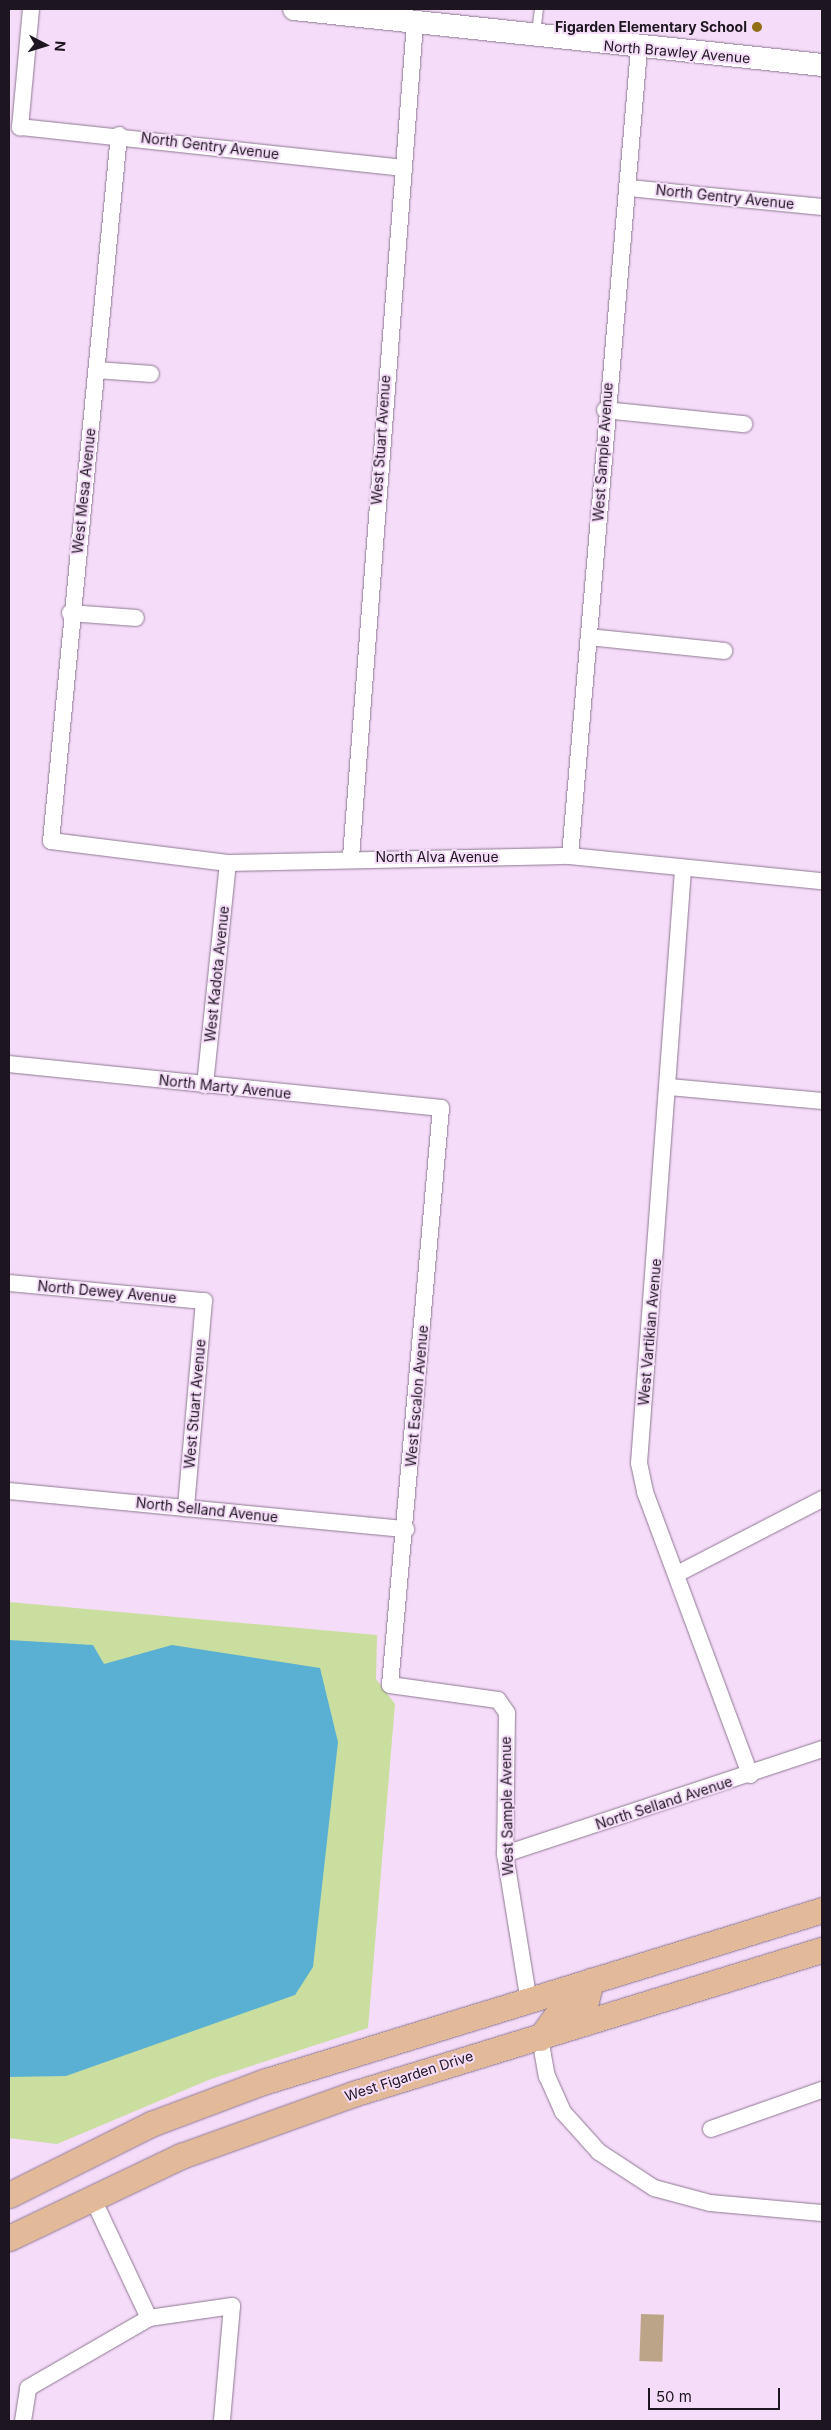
<!DOCTYPE html>
<html>
<head>
<meta charset="utf-8">
<style>
  body { margin:0 }
  #map { position:relative; width:831px; height:2430px; overflow:hidden; background:#f5dcf9; font-family:Inter,sans-serif }
  div>[style] { position:absolute }
  .green>* { inset:0; background:#c9de9f }
  .water>* { inset:0; background:#5ab0d3 }
  .building>* { inset:0; background:#bba588; transform-origin:0 0 }
  .roads { filter:drop-shadow(0 0 1px #8e7892) drop-shadow(0 0 1px #8e7892) }
  .lane>* { height:8px; margin:-4px; padding:0 4px; transform-origin:4px; border-radius:4px; background:#fff }
  .street>* { height:16px; margin:-8px; padding:0 8px; transform-origin:8px; border-radius:8px; background:#fff }
  .secondary>* { height:22px; margin:-11px; padding:0 11px; transform-origin:11px; border-radius:11px; background:#fff }
  .primary>* { height:25px; margin:-12.5px; padding:0 12.5px; transform-origin:12.5px; border-radius:12.5px; background:#e3ba99 }
  .dots>* { width:14px; height:14px; translate:-50% -50%; box-sizing:border-box; border:2px solid #f5dcf9; border-radius:50% }
  span { translate:-50% -50%; white-space:nowrap; text-align:center; line-height:1.15; -webkit-text-stroke:4px #f5dcf9; paint-order:stroke }
  .poi-label { font-size:14px; color:#1d151f; font-weight:700 }
  .right { translate:-100% -50%; text-align:right }
  .street-label { font-size:14px; color:#1d151f }
  .frame { position:absolute; inset:0; border:10px solid #1d151f; pointer-events:none }
  .north { position:absolute; left:20px; top:20px; width:50px; height:50px; -webkit-text-stroke:4px #f5dcf9; paint-order:stroke; rotate:95deg; font-size:14px; font-weight:700; line-height:20px; text-align:center; color:#1d151f }
  .north::after { content:''; display:block; margin:auto; width:18px; height:22px; background:#1d151f; clip-path:polygon(50% 0,100% 100%,50% 72%,0 100%) }
  .scale { position:absolute; left:648px; top:2388px; width:132px; height:22px; box-sizing:border-box; border:2px solid #1d151f; border-top:0; padding-left:6px; font-size:15px; line-height:18px; white-space:nowrap; color:#1d151f; -webkit-text-stroke:4px #f5dcf9; paint-order:stroke }
</style>
</head>
<body>
<div id="map">
  <div class="green">
    <i style="clip-path:polygon(9px 1602px,377px 1635px,376px 1679px,395px 1704px,368px 2028px,211px 2079px,57px 2144px,9px 2138px)"></i>
  </div>
  <div class="water">
    <i style="clip-path:polygon(9px 1640px,93px 1645px,104px 1664px,172px 1645px,320px 1668px,338px 1742px,313px 1967px,295px 1995px,66px 2076px,9px 2077px)"></i>
  </div>
  <div class="building">
    <i style="left:641px;top:2314px;width:23px;height:47px;rotate:2deg"></i>
  </div>
  <div class="roads">
    <div class="lane">
      <i style="left:536px;top:33px;width:24px;rotate:-83deg"></i>
    </div>
    <div class="street">
      <i style="left:31px;top:9px;width:119px;rotate:95.3deg"></i>
      <i style="left:20px;top:127px;width:383px;rotate:6.1deg"></i>
      <i style="left:119px;top:135px;width:709px;rotate:95.5deg"></i>
      <i style="left:51px;top:841px;width:178px;rotate:7.1deg"></i>
      <i style="left:228px;top:863px;width:342px;rotate:-1.2deg"></i>
      <i style="left:570px;top:856px;width:253px;rotate:5.7deg"></i>
      <i style="left:629px;top:188px;width:194px;rotate:5.6deg"></i>
      <i style="left:97px;top:370px;width:54px;rotate:4.2deg"></i>
      <i style="left:605px;top:410px;width:140px;rotate:5.8deg"></i>
      <i style="left:70px;top:613px;width:66px;rotate:4.3deg"></i>
      <i style="left:589px;top:637px;width:136px;rotate:5.9deg"></i>
      <i style="left:570px;top:856px;width:810px;rotate:-85.11deg"></i>
      <i style="left:351px;top:857px;width:835px;rotate:-85.61deg"></i>
      <i style="left:683px;top:870px;width:595px;rotate:94.24deg"></i>
      <i style="left:639px;top:1463px;width:30px;rotate:78deg"></i>
      <i style="left:645px;top:1492px;width:302px;rotate:69.6deg"></i>
      <i style="left:9px;top:1064px;width:434px;rotate:5.8deg"></i>
      <i style="left:441px;top:1108px;width:579px;rotate:95.05deg"></i>
      <i style="left:390px;top:1685px;width:109px;rotate:7.9deg"></i>
      <i style="left:498px;top:1700px;width:16px;rotate:55deg"></i>
      <i style="left:507px;top:1713px;width:141px;rotate:90.8deg"></i>
      <i style="left:505px;top:1854px;width:150px;rotate:80.8deg"></i>
      <i style="left:205px;top:1085px;width:223px;rotate:-84.1deg"></i>
      <i style="left:669px;top:1087px;width:154px;rotate:5.2deg"></i>
      <i style="left:9px;top:1283px;width:196px;rotate:5.3deg"></i>
      <i style="left:204px;top:1301px;width:208px;rotate:95deg"></i>
      <i style="left:9px;top:1491px;width:399px;rotate:5.5deg"></i>
      <i style="left:677px;top:1574px;width:163px;rotate:-27.3deg"></i>
      <i style="left:505px;top:1854px;width:334px;rotate:-18.3deg"></i>
      <i style="left:540px;top:2038px;width:39px;rotate:80deg"></i>
      <i style="left:547px;top:2076px;width:39px;rotate:66deg"></i>
      <i style="left:563px;top:2112px;width:54px;rotate:48deg"></i>
      <i style="left:599px;top:2152px;width:66px;rotate:33.2deg"></i>
      <i style="left:654px;top:2188px;width:58px;rotate:15deg"></i>
      <i style="left:710px;top:2203px;width:112px;rotate:5.1deg"></i>
      <i style="left:711px;top:2129px;width:118px;rotate:-19.4deg"></i>
      <i style="left:92px;top:2197px;width:134px;rotate:64.8deg"></i>
      <i style="left:23px;top:2421px;width:33px;rotate:-81deg"></i>
      <i style="left:28px;top:2388px;width:140px;rotate:-30deg"></i>
      <i style="left:149px;top:2318px;width:84px;rotate:-8.2deg"></i>
      <i style="left:232px;top:2306px;width:115px;rotate:95deg"></i>
    </div>
    <div class="secondary">
      <i style="left:294px;top:9px;width:531px;rotate:6.05deg"></i>
    </div>
    <div class="primary">
      <i style="left:540px;top:2038px;width:31px;rotate:-54deg"></i>
      <i style="left:558px;top:2013px;width:30px;rotate:-23deg"></i>
      <i style="left:586px;top:2001px;width:21px;rotate:-76deg"></i>
      <i style="left:9px;top:2195px;width:159px;rotate:-26.6deg"></i>
      <i style="left:151px;top:2124px;width:120px;rotate:-20.6deg"></i>
      <i style="left:263px;top:2082px;width:585px;rotate:-17.1deg"></i>
      <i style="left:9px;top:2238px;width:191px;rotate:-25.5deg"></i>
      <i style="left:181px;top:2156px;width:183px;rotate:-19.8deg"></i>
      <i style="left:353px;top:2094px;width:491px;rotate:-17.1deg"></i>
    </div>
  </div>
  <div class="dots">
    <i style="left:757px;top:27px;background:#916d13"></i>
  </div>
  <div class="poi-label">
    <span class="right" style="left:747px;top:27px">Figarden Elementary School</span>
  </div>
  <div class="street-label">
    <span style="left:677px;top:52px;rotate:5deg">North Brawley Avenue</span>
    <span style="left:210px;top:146px;rotate:7deg">North Gentry Avenue</span>
    <span style="left:725px;top:197px;rotate:6deg">North Gentry Avenue</span>
    <span style="left:381px;top:440px;rotate:-86deg">West Stuart Avenue</span>
    <span style="left:603px;top:452px;rotate:-86deg">West Sample Avenue</span>
    <span style="left:84px;top:491px;rotate:-84deg">West Mesa Avenue</span>
    <span style="left:437px;top:857px">North Alva Avenue</span>
    <span style="left:217px;top:974px;rotate:-84deg">West Kadota Avenue</span>
    <span style="left:225px;top:1087px;rotate:6deg">North Marty Avenue</span>
    <span style="left:107px;top:1292px;rotate:5deg">North Dewey Avenue</span>
    <span style="left:650px;top:1332px;rotate:-85deg">West Vartikian Avenue</span>
    <span style="left:417px;top:1396px;rotate:-85deg">West Escalon Avenue</span>
    <span style="left:195px;top:1404px;rotate:-85deg">West Stuart Avenue</span>
    <span style="left:207px;top:1510px;rotate:6deg">North Selland Avenue</span>
    <span style="left:664px;top:1803px;rotate:-18deg">North Selland Avenue</span>
    <span style="left:507px;top:1806px;rotate:-91deg">West Sample Avenue</span>
    <span style="left:409px;top:2076px;rotate:-18deg">West Figarden Drive</span>
  </div>
  <div class="frame"></div>
  <div class="north">N</div>
  <div class="scale">50 m</div>
</div>
</body>
</html>
